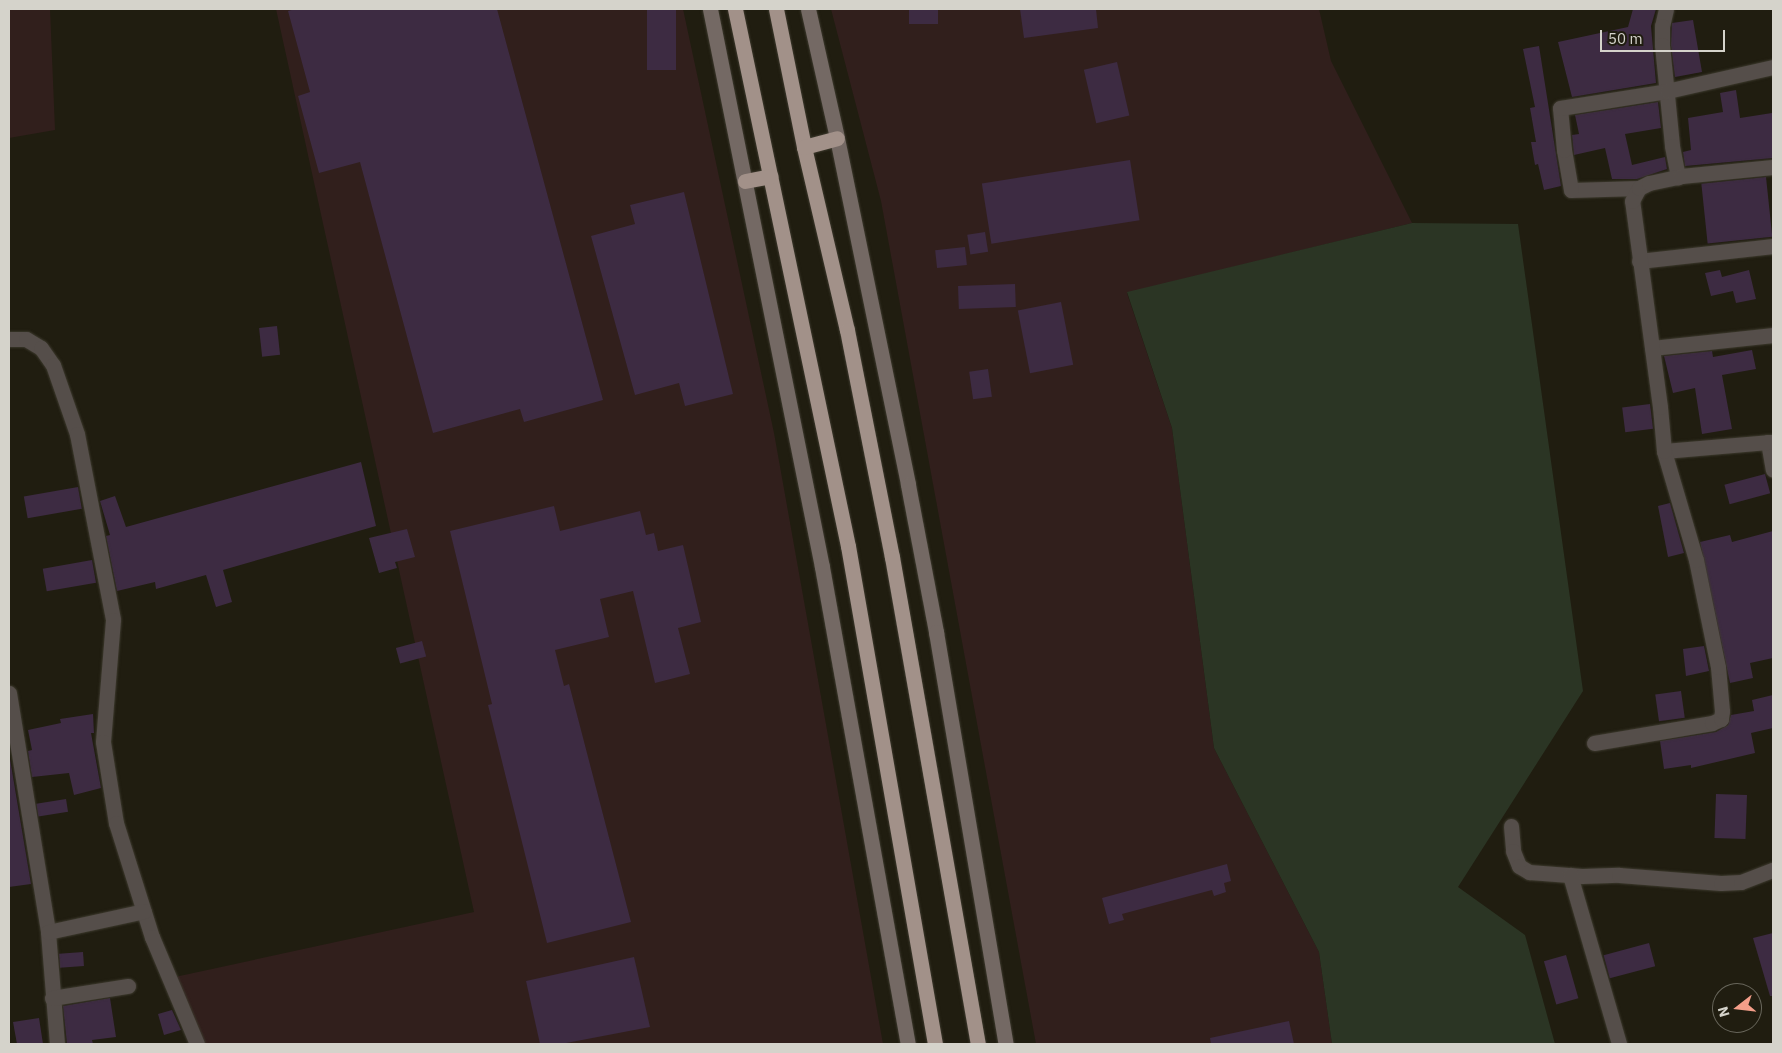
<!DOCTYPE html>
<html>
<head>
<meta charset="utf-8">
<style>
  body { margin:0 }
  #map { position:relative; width:1782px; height:1053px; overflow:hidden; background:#201d10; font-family:"IBM Plex Sans",sans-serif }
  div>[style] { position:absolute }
  .industrial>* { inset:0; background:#311f1c }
  .green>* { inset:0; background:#2b3524 }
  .building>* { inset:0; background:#3d2b42; transform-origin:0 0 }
  .roads { filter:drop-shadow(0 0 1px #3d3a2e) drop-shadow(0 0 1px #3d3a2e) }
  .street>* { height:15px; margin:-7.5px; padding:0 7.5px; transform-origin:7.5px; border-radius:7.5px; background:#554e4a }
  .secondary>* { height:15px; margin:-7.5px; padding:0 7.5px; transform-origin:7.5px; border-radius:7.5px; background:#746964 }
  .highway>* { height:15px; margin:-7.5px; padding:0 7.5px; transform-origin:7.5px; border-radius:7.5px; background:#a29189 }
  span { translate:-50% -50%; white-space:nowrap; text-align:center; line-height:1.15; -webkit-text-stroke:4.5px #201d10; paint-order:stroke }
  .frame { position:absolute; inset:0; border:10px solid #d5d3cb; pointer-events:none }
  .north { position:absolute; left:1712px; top:983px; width:50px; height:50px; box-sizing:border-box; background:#201d10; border:1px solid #68665b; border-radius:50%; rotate:254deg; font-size:14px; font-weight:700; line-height:20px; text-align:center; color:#d5d3cb }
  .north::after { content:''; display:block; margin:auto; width:18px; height:22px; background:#f49e89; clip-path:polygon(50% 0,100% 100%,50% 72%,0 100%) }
  .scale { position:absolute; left:1600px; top:30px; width:125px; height:22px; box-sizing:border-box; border:2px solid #d5d3cb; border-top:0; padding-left:6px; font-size:15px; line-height:18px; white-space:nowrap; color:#d5d3cb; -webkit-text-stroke:4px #201d10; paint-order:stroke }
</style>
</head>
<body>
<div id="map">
  <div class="industrial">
    <i style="clip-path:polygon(9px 9px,50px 9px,55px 130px,9px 138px)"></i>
    <i style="clip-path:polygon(276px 9px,683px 9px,774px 433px,883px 1044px,202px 1044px,175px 977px,474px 912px)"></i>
    <i style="clip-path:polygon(831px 9px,1319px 9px,1331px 61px,1412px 223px,1127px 293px,1172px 428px,1214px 748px,1319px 952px,1332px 1044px,1036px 1044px,881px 201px)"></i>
  </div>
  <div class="green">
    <i style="clip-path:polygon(1412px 223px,1518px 224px,1583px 691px,1458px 887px,1525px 935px,1555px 1044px,1332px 1044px,1319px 952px,1214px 748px,1172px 428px,1127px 292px)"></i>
  </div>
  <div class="building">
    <i style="clip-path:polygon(295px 9px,497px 9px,603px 400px,524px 422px,520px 409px,433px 433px,360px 162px,319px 173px,298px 96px,310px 92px,288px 11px)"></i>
    <i style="left:647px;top:9px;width:29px;height:61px"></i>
    <i style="left:909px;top:9px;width:29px;height:15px"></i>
    <i style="clip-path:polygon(1020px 9px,1096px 9px,1098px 28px,1024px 38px)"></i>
    <i style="clip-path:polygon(1633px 9px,1656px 9px,1651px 26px,1656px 83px,1572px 97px,1558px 42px,1628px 27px)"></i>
    <i style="clip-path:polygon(1693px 20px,1702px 72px,1675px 77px,1671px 45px,1672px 23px)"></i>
    <i style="clip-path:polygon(1539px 46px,1561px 186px,1544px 190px,1538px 164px,1535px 165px,1531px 142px,1536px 142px,1530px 108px,1535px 107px,1523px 49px)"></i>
    <i style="left:1117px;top:62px;width:55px;height:34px;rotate:77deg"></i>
    <i style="clip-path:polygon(1736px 90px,1740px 118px,1772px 113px,1773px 158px,1685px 166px,1683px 152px,1691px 150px,1688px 118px,1723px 112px,1720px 93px)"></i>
    <i style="clip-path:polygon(1658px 102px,1661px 128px,1625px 134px,1632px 165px,1665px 157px,1667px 169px,1637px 179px,1612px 179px,1605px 148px,1574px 155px,1572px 135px,1579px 134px,1575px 115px)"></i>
    <i style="left:1130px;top:160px;width:61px;height:150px;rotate:81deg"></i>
    <i style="left:1766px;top:177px;width:60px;height:65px;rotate:84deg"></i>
    <i style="clip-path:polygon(684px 192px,733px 394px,685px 406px,679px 383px,635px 395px,591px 236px,635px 224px,630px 205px)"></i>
    <i style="left:985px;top:232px;width:20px;height:18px;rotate:81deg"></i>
    <i style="left:965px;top:247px;width:18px;height:30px;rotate:84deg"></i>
    <i style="clip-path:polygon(1720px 270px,1722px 277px,1749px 270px,1756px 299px,1736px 303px,1733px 291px,1711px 296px,1705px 273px)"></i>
    <i style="left:1015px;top:284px;width:23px;height:57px;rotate:88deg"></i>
    <i style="left:1061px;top:302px;width:64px;height:44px;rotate:79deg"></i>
    <i style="left:277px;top:326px;width:29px;height:18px;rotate:84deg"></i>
    <i style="clip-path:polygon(1752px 350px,1756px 369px,1722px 375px,1732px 429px,1702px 434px,1695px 388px,1673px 393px,1664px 356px,1712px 351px,1713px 357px)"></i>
    <i style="left:988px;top:369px;width:28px;height:19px;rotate:82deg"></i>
    <i style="left:1650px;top:404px;width:25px;height:28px;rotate:83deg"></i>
    <i style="clip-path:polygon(361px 462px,376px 526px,223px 570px,232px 602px,216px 607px,206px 575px,156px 589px,155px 582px,117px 591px,106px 536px,110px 535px,100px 501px,115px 496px,126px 527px)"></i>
    <i style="left:1765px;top:474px;width:20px;height:42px;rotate:75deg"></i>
    <i style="left:78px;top:487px;width:22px;height:55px;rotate:80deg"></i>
    <i style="clip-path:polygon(1670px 503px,1684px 553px,1668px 557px,1658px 506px)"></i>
    <i style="clip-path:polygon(554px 506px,560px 531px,640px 511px,646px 535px,654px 533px,658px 551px,683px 545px,701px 622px,678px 628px,690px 674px,655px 683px,633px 591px,600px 599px,609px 637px,555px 650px,564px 686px,569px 684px,631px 922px,547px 943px,488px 705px,492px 704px,450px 531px)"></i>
    <i style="clip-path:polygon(407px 529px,415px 557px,395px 562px,397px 568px,379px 573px,369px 538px)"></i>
    <i style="clip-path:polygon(1773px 531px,1773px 658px,1750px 663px,1753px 678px,1730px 683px,1700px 542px,1730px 535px,1732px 542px)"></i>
    <i style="left:92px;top:560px;width:23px;height:50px;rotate:80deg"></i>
    <i style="left:422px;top:641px;width:16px;height:27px;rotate:75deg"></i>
    <i style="clip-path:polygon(1704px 646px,1709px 671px,1686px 676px,1683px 649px)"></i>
    <i style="left:1681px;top:691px;width:27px;height:26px;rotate:82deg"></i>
    <i style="clip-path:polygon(1773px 695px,1773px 728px,1751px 733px,1755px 753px,1691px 768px,1691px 765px,1664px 769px,1660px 741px,1716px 732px,1728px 725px,1731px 715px,1754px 711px,1752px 700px)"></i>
    <i style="clip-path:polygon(93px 714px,94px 733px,91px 733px,101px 788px,74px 795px,69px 773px,32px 777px,28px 751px,32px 750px,28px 730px,61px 723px,60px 719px)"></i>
    <i style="clip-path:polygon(9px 753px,31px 884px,9px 887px)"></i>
    <i style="left:1716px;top:794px;width:31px;height:44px;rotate:2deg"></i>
    <i style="left:66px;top:799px;width:13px;height:30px;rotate:81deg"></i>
    <i style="clip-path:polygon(1227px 864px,1231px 881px,1224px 883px,1226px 892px,1214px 896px,1212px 890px,1122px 914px,1124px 920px,1109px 924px,1102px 898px)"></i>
    <i style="clip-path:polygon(1773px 933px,1773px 996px,1770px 996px,1753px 938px)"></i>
    <i style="left:1649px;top:943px;width:24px;height:47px;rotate:75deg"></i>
    <i style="left:83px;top:952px;width:14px;height:24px;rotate:86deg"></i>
    <i style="left:1566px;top:955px;width:45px;height:23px;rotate:74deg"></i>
    <i style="clip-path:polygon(634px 957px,650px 1027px,561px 1044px,540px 1044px,526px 981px)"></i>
    <i style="clip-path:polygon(110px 998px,116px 1037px,92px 1040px,93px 1044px,67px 1044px,63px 1006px)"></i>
    <i style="clip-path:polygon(172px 1010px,181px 1030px,164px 1035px,158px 1014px)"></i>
    <i style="clip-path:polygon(39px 1018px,43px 1044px,17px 1044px,13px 1022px)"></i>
    <i style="clip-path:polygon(1289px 1021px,1294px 1044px,1211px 1044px,1210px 1038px)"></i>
  </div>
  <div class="roads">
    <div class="street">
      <i style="left:1666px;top:9px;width:17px;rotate:103deg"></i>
      <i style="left:1662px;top:26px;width:19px;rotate:90deg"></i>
      <i style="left:1662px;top:45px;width:101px;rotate:84.3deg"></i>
      <i style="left:1672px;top:146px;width:32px;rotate:79deg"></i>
      <i style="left:1639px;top:188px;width:68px;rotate:178.3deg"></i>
      <i style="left:1571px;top:190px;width:41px;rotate:-99.9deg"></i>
      <i style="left:1564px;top:150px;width:42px;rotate:-95.4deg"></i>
      <i style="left:1560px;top:108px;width:108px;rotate:-9deg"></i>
      <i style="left:1667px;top:91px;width:109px;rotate:-12.8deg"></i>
      <i style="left:1639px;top:261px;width:135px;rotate:-6.4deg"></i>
      <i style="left:9px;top:339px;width:17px"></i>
      <i style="left:26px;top:339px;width:17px;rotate:31deg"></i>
      <i style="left:41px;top:348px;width:21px;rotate:55deg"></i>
      <i style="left:53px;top:365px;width:73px;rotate:70.8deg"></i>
      <i style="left:77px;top:434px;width:189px;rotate:79deg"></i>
      <i style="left:113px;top:620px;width:122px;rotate:94.7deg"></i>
      <i style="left:103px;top:742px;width:82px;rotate:80.9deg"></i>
      <i style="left:116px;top:823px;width:120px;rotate:72.5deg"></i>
      <i style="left:152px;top:937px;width:116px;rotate:67.2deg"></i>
      <i style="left:1652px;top:348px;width:122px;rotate:-6.1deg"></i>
      <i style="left:1773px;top:442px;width:5px;rotate:180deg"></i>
      <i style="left:1768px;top:442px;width:28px;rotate:80deg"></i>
      <i style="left:1664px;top:451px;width:104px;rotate:-4.9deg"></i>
      <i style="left:9px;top:693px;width:242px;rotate:80.7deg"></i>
      <i style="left:48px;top:932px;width:112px;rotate:85.4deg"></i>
      <i style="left:1594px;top:743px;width:120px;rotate:-9.6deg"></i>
      <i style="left:1712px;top:723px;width:10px;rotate:-24deg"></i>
      <i style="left:1721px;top:719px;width:8px;rotate:-83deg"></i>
      <i style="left:1722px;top:711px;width:44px;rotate:-95.2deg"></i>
      <i style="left:1718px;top:667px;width:109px;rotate:-101.6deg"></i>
      <i style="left:1696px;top:560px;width:114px;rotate:-106.4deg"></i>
      <i style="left:1664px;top:451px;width:44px;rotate:-95.2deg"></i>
      <i style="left:1660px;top:407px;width:208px;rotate:-97.7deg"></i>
      <i style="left:1632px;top:201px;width:15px;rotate:-62deg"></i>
      <i style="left:1639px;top:188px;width:11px;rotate:-27deg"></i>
      <i style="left:1649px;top:183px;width:33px;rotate:-12deg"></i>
      <i style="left:1681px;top:176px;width:92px;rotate:-5.6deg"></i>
      <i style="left:1511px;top:826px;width:25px;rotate:85deg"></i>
      <i style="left:1513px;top:851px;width:16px;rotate:68deg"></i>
      <i style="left:1519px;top:866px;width:12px;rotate:31deg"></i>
      <i style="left:1529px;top:872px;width:53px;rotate:4.3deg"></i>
      <i style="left:1582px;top:876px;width:37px;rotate:-2deg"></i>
      <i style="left:1619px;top:875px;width:102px;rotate:4.5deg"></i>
      <i style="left:1721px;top:883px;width:20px;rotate:-3deg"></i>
      <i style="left:1741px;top:882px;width:34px;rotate:-21deg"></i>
      <i style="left:1570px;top:875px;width:176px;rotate:73.8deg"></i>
      <i style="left:48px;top:932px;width:98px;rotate:-12.3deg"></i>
      <i style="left:52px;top:998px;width:77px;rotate:-9deg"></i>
    </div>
    <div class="secondary">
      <i style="left:710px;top:9px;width:569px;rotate:78.65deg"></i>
      <i style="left:822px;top:567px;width:485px;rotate:79.8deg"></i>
      <i style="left:808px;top:9px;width:132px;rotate:77.3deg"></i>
      <i style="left:837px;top:138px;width:354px;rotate:78.4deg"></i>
      <i style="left:908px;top:485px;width:150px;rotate:79.2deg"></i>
      <i style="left:936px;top:632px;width:418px;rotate:80.4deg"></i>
    </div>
    <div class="highway">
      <i style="left:735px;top:9px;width:549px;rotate:78.12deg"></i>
      <i style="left:848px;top:546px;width:506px;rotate:80.09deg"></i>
      <i style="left:776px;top:9px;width:141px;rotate:78.5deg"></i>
      <i style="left:804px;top:147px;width:188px;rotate:76.8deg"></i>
      <i style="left:847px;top:330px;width:231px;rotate:78.8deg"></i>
      <i style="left:892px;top:557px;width:495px;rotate:80deg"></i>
      <i style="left:804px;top:147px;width:34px;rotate:-15deg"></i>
      <i style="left:745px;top:181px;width:26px;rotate:-11deg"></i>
    </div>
  </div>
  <div class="frame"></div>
  <div class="north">N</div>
  <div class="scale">50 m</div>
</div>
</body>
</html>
